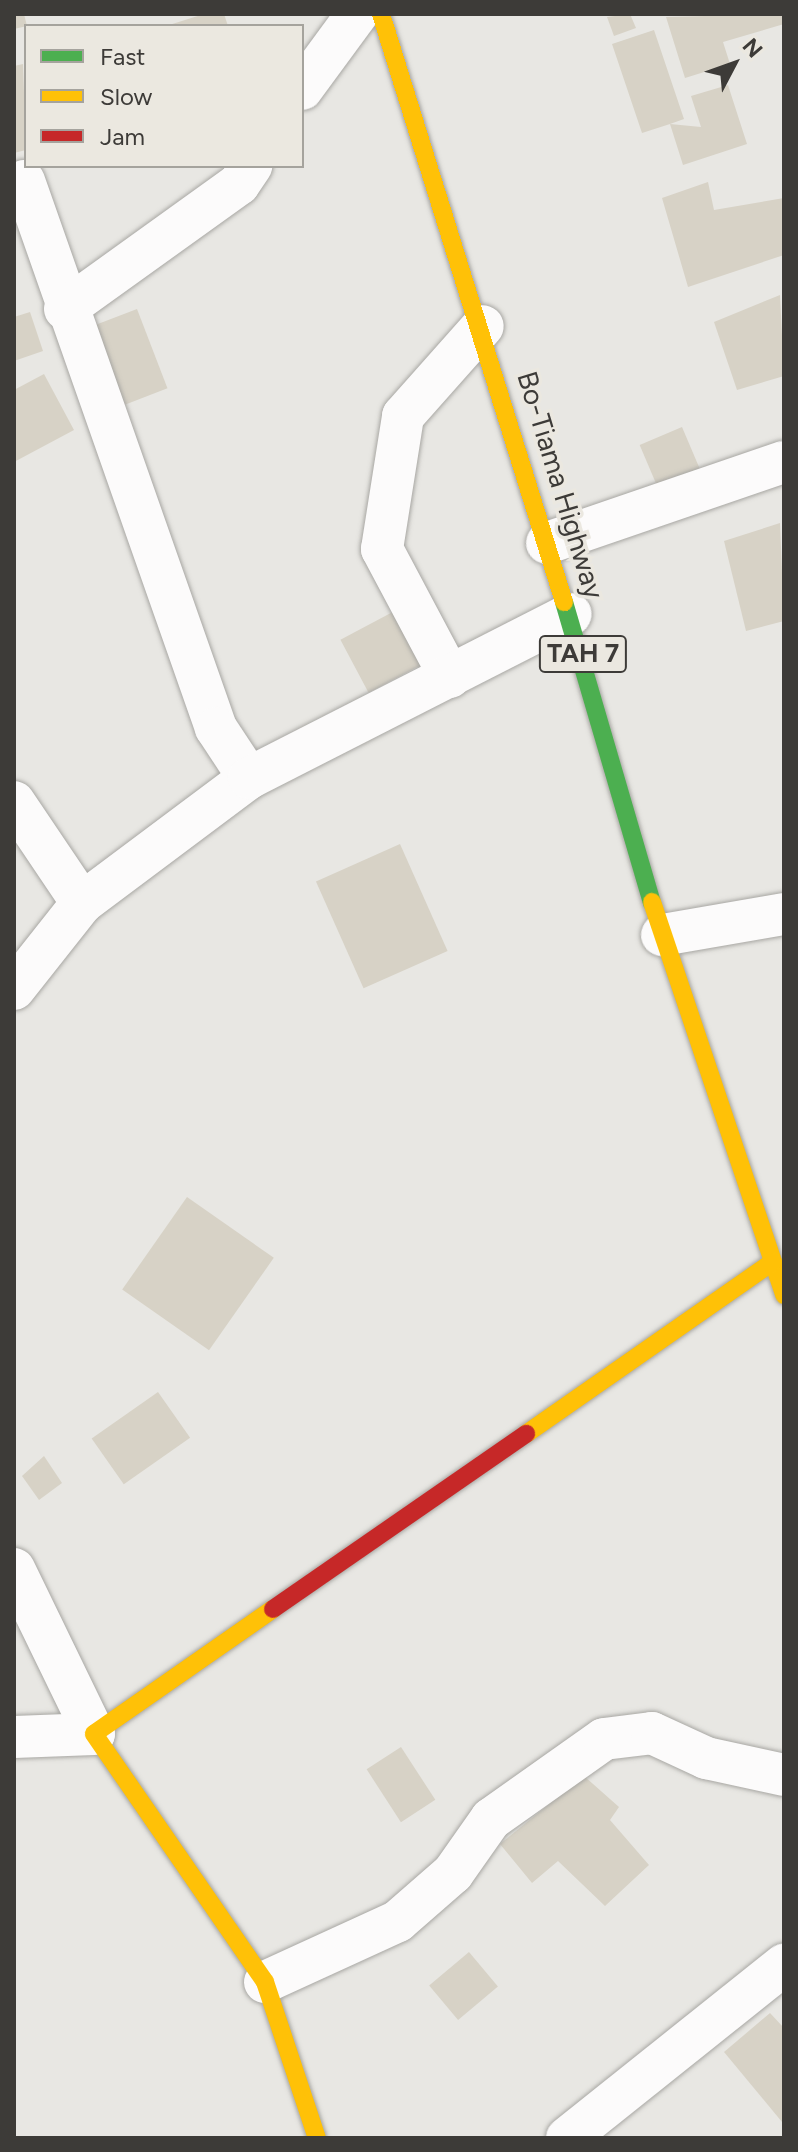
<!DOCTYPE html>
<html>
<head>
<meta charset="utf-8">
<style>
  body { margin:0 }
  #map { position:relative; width:798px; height:2152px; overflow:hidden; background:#e8e7e3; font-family:Figtree,sans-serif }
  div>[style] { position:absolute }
  .building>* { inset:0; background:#d7d2c6; transform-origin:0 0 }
  .roads { filter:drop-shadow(0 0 2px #a8a7a3) drop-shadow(0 0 2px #a8a7a3) }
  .street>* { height:42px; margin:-21px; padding:0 21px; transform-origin:21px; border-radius:21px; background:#fcfbfb }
  .fast>* { height:18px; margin:-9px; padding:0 9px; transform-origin:9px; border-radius:9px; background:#4caf50 }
  .slow>* { height:18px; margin:-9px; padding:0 9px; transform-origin:9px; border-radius:9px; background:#ffc107 }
  .jam>* { height:18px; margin:-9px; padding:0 9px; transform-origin:9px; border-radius:9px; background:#c62828 }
  span { translate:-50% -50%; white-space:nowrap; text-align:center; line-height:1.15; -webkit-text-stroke:7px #ebe8e0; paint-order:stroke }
  .shield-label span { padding:2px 6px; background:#ebe8e0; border:2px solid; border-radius:6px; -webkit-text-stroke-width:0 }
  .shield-label { font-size:26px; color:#3d3b38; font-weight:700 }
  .street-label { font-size:28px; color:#3d3b38 }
  .frame { position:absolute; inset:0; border:16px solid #3d3b38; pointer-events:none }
  .legend { position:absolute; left:24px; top:24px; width:280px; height:144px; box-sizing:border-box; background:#ebe8e0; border:2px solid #a5a39d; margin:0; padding:10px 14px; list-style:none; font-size:24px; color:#3d3b38 }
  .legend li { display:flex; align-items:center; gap:16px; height:40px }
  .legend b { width:40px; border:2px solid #a5a39d }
  .north { position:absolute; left:694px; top:24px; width:80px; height:80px; -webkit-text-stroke:6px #ebe8e0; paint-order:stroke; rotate:49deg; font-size:22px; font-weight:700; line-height:32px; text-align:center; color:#3d3b38 }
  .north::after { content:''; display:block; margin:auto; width:28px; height:36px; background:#3d3b38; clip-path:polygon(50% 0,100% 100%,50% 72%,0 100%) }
</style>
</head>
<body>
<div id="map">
  <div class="building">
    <i style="clip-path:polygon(14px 14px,24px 14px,27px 26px,14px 29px)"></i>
    <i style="clip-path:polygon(204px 14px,224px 14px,228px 26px,166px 26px)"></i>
    <i style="clip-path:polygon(630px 14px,636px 28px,614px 36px,607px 17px)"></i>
    <i style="clip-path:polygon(784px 14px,784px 24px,723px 42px,730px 64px,685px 78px,666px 17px)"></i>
    <i style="clip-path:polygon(654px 30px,684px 119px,670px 124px,701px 127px,691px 96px,728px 85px,747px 144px,683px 165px,670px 124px,642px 133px,612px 44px)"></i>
    <i style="clip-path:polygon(23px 64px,26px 150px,14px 153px,14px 66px)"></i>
    <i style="clip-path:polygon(708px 182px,714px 210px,784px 198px,784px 255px,688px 287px,662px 198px)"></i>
    <i style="clip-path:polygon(780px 295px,784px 376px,737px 390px,714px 322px)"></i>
    <i style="left:137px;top:309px;width:85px;height:65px;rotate:69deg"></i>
    <i style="clip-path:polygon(30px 312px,43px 351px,14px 361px,14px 317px)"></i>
    <i style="clip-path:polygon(44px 374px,74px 430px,14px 462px,14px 390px)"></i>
    <i style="left:682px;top:427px;width:46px;height:46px;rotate:67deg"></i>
    <i style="clip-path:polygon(780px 523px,784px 621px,746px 631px,724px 541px)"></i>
    <i style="left:404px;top:606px;width:60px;height:72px;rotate:62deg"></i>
    <i style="left:400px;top:844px;width:117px;height:92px;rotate:66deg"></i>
    <i style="left:187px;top:1197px;width:106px;height:113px;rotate:35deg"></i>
    <i style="left:158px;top:1392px;width:56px;height:81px;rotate:55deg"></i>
    <i style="clip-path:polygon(44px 1456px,62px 1483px,39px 1500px,22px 1476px)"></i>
    <i style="left:401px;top:1747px;width:63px;height:41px;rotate:57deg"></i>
    <i style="clip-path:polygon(584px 1776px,619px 1807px,610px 1820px,649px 1865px,605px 1906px,558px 1861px,532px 1883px,500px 1844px)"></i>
    <i style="left:469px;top:1952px;width:45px;height:52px;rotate:50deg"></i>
    <i style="clip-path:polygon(770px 2013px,784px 2028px,782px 2122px,724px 2052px)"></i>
  </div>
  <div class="roads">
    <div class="street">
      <i style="left:302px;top:89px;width:93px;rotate:-53.7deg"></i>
      <i style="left:24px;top:181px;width:580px;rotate:70.66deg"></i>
      <i style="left:216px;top:728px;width:60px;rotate:56.6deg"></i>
      <i style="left:65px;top:309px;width:214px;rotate:-35.7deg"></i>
      <i style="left:239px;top:184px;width:22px;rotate:-56deg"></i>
      <i style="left:547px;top:543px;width:250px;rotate:-18.9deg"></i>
      <i style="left:450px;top:677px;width:145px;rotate:-118deg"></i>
      <i style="left:382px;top:549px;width:135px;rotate:-81deg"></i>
      <i style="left:403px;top:416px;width:120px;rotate:-48.4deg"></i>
      <i style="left:14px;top:802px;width:122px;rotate:56deg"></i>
      <i style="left:662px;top:935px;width:124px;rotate:-9.8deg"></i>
      <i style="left:14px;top:989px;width:110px;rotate:-51.7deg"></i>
      <i style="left:82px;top:903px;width:209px;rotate:-36.8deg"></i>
      <i style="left:249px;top:778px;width:361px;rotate:-27deg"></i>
      <i style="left:14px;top:1569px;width:183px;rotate:64.1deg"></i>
      <i style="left:94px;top:1734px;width:80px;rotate:177.9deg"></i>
      <i style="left:265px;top:1982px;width:146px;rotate:-24.6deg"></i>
      <i style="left:398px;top:1921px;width:73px;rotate:-41.1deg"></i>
      <i style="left:453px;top:1873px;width:66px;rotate:-54.9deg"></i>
      <i style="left:491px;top:1819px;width:138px;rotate:-35.3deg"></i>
      <i style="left:604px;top:1739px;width:48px;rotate:-7.1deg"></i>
      <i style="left:652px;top:1733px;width:60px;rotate:24.8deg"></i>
      <i style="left:706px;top:1758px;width:80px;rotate:12.3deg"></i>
      <i style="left:567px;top:2138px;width:278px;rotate:-38.6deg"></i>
    </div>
    <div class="fast">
      <i style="left:564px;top:602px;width:313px;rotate:73.7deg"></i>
    </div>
    <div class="slow">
      <i style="left:381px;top:14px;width:616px;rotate:72.71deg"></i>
      <i style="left:652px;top:902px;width:415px;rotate:71.4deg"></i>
      <i style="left:526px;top:1434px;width:301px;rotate:-34.9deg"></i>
      <i style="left:273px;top:1609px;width:218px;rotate:145.1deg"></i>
      <i style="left:94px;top:1734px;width:301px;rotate:55.4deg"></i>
      <i style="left:265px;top:1982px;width:164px;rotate:71.6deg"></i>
    </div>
    <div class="jam">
      <i style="left:273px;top:1609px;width:308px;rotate:-34.7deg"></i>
    </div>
  </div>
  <div class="shield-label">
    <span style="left:583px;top:654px">TAH 7</span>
  </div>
  <div class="street-label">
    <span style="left:561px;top:485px;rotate:73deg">Bo-Tiama Highway</span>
  </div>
  <div class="frame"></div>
  <ul class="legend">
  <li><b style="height:10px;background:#4caf50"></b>Fast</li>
  <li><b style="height:10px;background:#ffc107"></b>Slow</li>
  <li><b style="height:10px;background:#c62828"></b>Jam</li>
  </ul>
  <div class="north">N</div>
</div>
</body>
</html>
